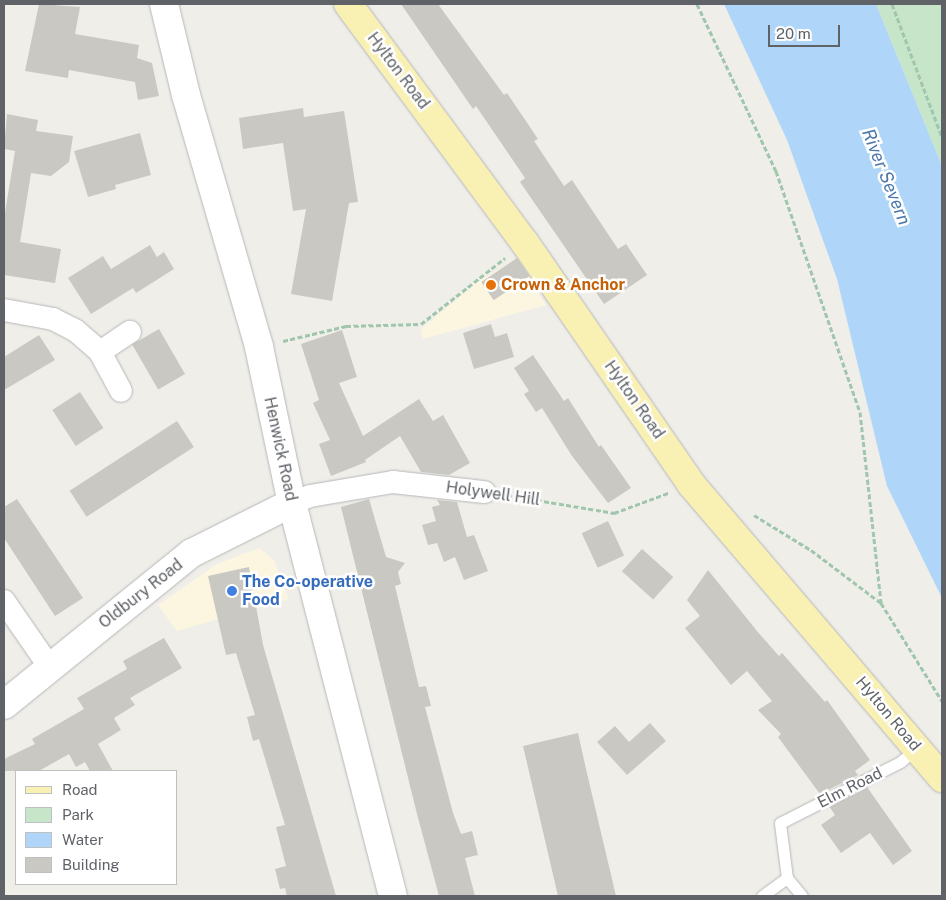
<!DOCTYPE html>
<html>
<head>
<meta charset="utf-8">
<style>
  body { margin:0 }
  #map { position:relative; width:946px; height:900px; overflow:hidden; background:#f0eee8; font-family:"Public Sans",sans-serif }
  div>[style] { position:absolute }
  .commercial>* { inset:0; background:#fcf6e1 }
  .green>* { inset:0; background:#c7e5c8 }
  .water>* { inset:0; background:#afd6f9 }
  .building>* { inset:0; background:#c9c8c2; transform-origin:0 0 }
  .path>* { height:3px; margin-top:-1.5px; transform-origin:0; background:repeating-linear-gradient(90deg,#a0c6ad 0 5px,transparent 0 7.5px) }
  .roads { filter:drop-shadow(0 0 1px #b5b7bb) drop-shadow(0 0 1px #b5b7bb) }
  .lane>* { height:11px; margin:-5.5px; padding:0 5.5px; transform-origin:5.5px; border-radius:5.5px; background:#fff }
  .street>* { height:22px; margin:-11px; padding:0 11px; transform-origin:11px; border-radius:11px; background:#fff }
  .secondary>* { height:28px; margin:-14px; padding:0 14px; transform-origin:14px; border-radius:14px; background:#fff }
  .primary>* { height:28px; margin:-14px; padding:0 14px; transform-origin:14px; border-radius:14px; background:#f9f0b4 }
  .dots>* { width:14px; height:14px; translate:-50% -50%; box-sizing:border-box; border:2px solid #fff; border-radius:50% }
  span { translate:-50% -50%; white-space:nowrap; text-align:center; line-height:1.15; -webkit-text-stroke:5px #fff; paint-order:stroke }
  .street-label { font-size:16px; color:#5f6267 }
  .food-label { font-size:16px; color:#c56008; font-weight:700 }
  .left { translate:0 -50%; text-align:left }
  .shop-label { font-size:16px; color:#366cbe; font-weight:700 }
  .water-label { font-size:18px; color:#4c77ab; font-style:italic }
  .frame { position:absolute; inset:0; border:5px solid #5f6267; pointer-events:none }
  .legend { position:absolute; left:15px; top:770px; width:162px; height:115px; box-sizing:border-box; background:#fff; border:1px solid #bfc0c2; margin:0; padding:6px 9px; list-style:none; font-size:15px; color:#5f6267 }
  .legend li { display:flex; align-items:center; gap:10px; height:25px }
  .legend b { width:25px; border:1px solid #bfc0c2 }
  .scale { position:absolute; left:768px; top:25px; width:72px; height:22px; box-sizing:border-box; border:2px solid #5f6267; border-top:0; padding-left:6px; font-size:15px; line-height:18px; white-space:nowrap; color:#5f6267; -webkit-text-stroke:4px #fff; paint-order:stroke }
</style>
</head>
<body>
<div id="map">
  <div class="commercial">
    <i style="clip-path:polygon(518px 258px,546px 305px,423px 339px,421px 329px,480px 280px)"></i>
    <i style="clip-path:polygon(259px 548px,274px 560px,289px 599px,177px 631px,158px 605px,217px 564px)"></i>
  </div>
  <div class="green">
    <i style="clip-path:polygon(876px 4px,942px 4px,942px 166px)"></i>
  </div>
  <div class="water">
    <i style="clip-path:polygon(724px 4px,876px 4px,942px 166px,942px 598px,887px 486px,837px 279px,787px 140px)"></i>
  </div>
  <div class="building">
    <i style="clip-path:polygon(39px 4px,80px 7px,75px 34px,139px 45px,137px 58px,152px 63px,159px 96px,138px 100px,135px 82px,69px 70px,68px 78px,25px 71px)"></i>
    <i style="clip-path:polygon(401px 4px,438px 4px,504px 95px,507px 93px,538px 139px,534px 141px,564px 186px,572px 180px,618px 249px,626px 244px,647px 275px,604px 304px,520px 182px,525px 178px,476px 106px,473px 109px)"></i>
    <i style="clip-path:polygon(303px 108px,304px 117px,344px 111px,358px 202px,349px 203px,332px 301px,291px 294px,306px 209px,293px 211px,283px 143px,243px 149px,239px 118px)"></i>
    <i style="clip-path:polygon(7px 114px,38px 120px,36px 131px,73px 136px,69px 162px,51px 176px,31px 173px,20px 242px,61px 249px,55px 283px,4px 275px,4px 219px,15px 151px,4px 149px)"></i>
    <i style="clip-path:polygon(140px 133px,151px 175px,115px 185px,116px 189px,88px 197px,74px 151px)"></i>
    <i style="clip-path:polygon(150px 245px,157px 257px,164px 252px,174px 269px,136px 293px,133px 288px,91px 314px,68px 278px,103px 256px,111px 269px)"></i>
    <i style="left:517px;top:258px;width:22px;height:43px;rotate:56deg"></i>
    <i style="clip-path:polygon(491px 324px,495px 337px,507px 333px,514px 357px,474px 369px,463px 333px)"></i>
    <i style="left:159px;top:329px;width:52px;height:31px;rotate:60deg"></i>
    <i style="clip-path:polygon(342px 330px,357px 377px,339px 383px,363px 436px,419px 399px,433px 421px,443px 415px,470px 463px,449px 475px,421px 472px,400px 436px,365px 460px,366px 462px,331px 476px,319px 444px,330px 440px,313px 403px,319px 400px,301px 344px)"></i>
    <i style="clip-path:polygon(39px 335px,55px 360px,4px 390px,4px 357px)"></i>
    <i style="clip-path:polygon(533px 355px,564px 401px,568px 398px,599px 447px,601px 445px,631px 488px,608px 503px,572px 456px,542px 408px,536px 412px,524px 394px,529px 391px,514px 368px)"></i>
    <i style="left:80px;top:392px;width:43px;height:33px;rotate:57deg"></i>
    <i style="left:177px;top:421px;width:31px;height:128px;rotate:57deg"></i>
    <i style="clip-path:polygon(17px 499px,83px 598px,55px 616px,4px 538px,4px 507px)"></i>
    <i style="clip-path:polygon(369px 499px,386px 557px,405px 563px,398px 572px,401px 584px,395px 586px,419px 687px,426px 686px,431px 706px,425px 707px,453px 813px,461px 834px,472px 831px,478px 855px,465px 858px,475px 896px,439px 896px,417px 814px,341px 507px)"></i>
    <i style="clip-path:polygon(437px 500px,457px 502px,467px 537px,474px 535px,488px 571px,464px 580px,455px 557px,444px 562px,437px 543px,428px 545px,422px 525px,436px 521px,432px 507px,440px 505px)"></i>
    <i style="left:608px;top:521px;width:38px;height:29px;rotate:65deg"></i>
    <i style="left:642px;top:549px;width:42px;height:30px;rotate:42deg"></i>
    <i style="clip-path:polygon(249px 567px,263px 645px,336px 896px,287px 896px,285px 888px,280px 889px,275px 869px,286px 866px,276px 827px,285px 825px,259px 739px,253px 741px,247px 717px,255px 715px,236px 653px,226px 655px,208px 576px)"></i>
    <i style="clip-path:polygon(708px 570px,757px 631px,779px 656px,782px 653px,825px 702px,827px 700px,870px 760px,855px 771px,858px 775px,820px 794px,778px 737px,781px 734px,758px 710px,772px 701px,747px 671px,731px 685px,685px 628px,700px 616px,687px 600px)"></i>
    <i style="clip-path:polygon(164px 638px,182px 668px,130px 698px,135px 705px,114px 718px,121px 730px,98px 744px,113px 771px,90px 771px,85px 762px,76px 767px,69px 754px,39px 771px,4px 771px,4px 759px,35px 744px,32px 739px,84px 709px,77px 698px,127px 669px,123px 661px)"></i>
    <i style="clip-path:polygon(650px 723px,666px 741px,627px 775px,597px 742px,615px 726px,629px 742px)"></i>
    <i style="clip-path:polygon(578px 733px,586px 769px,616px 896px,558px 896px,523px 746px)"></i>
    <i style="clip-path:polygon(867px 787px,912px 851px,893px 865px,870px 833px,841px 853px,821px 825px,835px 815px,829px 806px)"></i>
  </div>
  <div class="path">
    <i style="left:697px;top:4px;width:185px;rotate:64.7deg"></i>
    <i style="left:776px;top:171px;width:255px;rotate:70.8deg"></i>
    <i style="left:860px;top:412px;width:192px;rotate:83.7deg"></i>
    <i style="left:892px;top:4px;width:142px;rotate:69.4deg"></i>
    <i style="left:283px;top:341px;width:65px;rotate:-13.4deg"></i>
    <i style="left:346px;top:326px;width:75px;rotate:-1.5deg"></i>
    <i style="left:421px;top:324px;width:107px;rotate:-38.2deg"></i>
    <i style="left:507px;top:495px;width:109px;rotate:9.5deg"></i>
    <i style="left:614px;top:513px;width:58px;rotate:-20.3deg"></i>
    <i style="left:754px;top:515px;width:67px;rotate:31.6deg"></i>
    <i style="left:811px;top:550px;width:88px;rotate:37.1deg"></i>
    <i style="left:881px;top:603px;width:115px;rotate:58.1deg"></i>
  </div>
  <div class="roads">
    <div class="lane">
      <i style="left:762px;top:896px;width:31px;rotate:-36deg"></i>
      <i style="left:802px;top:896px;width:23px;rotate:-130deg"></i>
      <i style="left:787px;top:878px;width:55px;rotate:-97.3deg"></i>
      <i style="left:780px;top:823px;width:135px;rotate:-26.9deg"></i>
      <i style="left:900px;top:762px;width:22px;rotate:-39deg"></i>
    </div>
    <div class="street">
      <i style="left:4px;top:310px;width:50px;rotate:10.4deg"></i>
      <i style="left:53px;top:319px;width:25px;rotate:27deg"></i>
      <i style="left:75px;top:330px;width:33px;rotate:41deg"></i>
      <i style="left:100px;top:352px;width:44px;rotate:61.7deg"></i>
      <i style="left:100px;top:352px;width:36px;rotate:-34deg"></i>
      <i style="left:292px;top:503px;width:19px;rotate:-21deg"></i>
      <i style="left:310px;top:496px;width:84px;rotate:-9.6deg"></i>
      <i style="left:393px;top:482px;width:92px;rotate:6.3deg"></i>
      <i style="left:4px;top:601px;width:79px;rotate:55.3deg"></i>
    </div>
    <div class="secondary">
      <i style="left:164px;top:4px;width:94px;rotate:76.4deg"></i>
      <i style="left:186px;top:95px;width:262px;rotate:73.8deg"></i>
      <i style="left:259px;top:347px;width:159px;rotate:78.1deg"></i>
      <i style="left:292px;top:503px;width:406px;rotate:75.6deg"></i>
      <i style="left:4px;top:705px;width:242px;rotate:-39deg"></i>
      <i style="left:192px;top:553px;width:112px;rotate:-26.6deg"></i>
    </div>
    <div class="primary">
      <i style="left:348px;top:4px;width:297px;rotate:53.5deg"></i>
      <i style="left:525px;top:243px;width:293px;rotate:55.4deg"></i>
      <i style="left:691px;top:484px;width:387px;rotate:49.5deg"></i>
    </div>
  </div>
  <div class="dots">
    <i style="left:491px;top:285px;background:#e8710a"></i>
    <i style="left:232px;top:591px;background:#3f7fe0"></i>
  </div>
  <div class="street-label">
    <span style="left:398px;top:71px;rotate:53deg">Hylton Road</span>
    <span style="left:634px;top:400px;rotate:55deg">Hylton Road</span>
    <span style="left:280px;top:449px;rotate:78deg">Henwick Road</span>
    <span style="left:493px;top:494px;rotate:8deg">Holywell Hill</span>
    <span style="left:141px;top:594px;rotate:-38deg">Oldbury Road</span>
    <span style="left:888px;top:714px;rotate:50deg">Hylton Road</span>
    <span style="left:850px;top:788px;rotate:-27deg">Elm Road</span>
  </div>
  <div class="food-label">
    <span class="left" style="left:501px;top:285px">Crown &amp; Anchor</span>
  </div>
  <div class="shop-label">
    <span class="left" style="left:242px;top:591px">The Co-operative<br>Food</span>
  </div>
  <div class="water-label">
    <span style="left:886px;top:177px;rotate:68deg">River Severn</span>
  </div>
  <div class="frame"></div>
  <ul class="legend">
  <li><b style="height:6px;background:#f9f0b4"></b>Road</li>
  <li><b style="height:14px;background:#c7e5c8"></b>Park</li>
  <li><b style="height:14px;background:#afd6f9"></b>Water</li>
  <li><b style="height:14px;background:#c9c8c2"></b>Building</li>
  </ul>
  <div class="scale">20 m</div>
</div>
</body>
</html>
